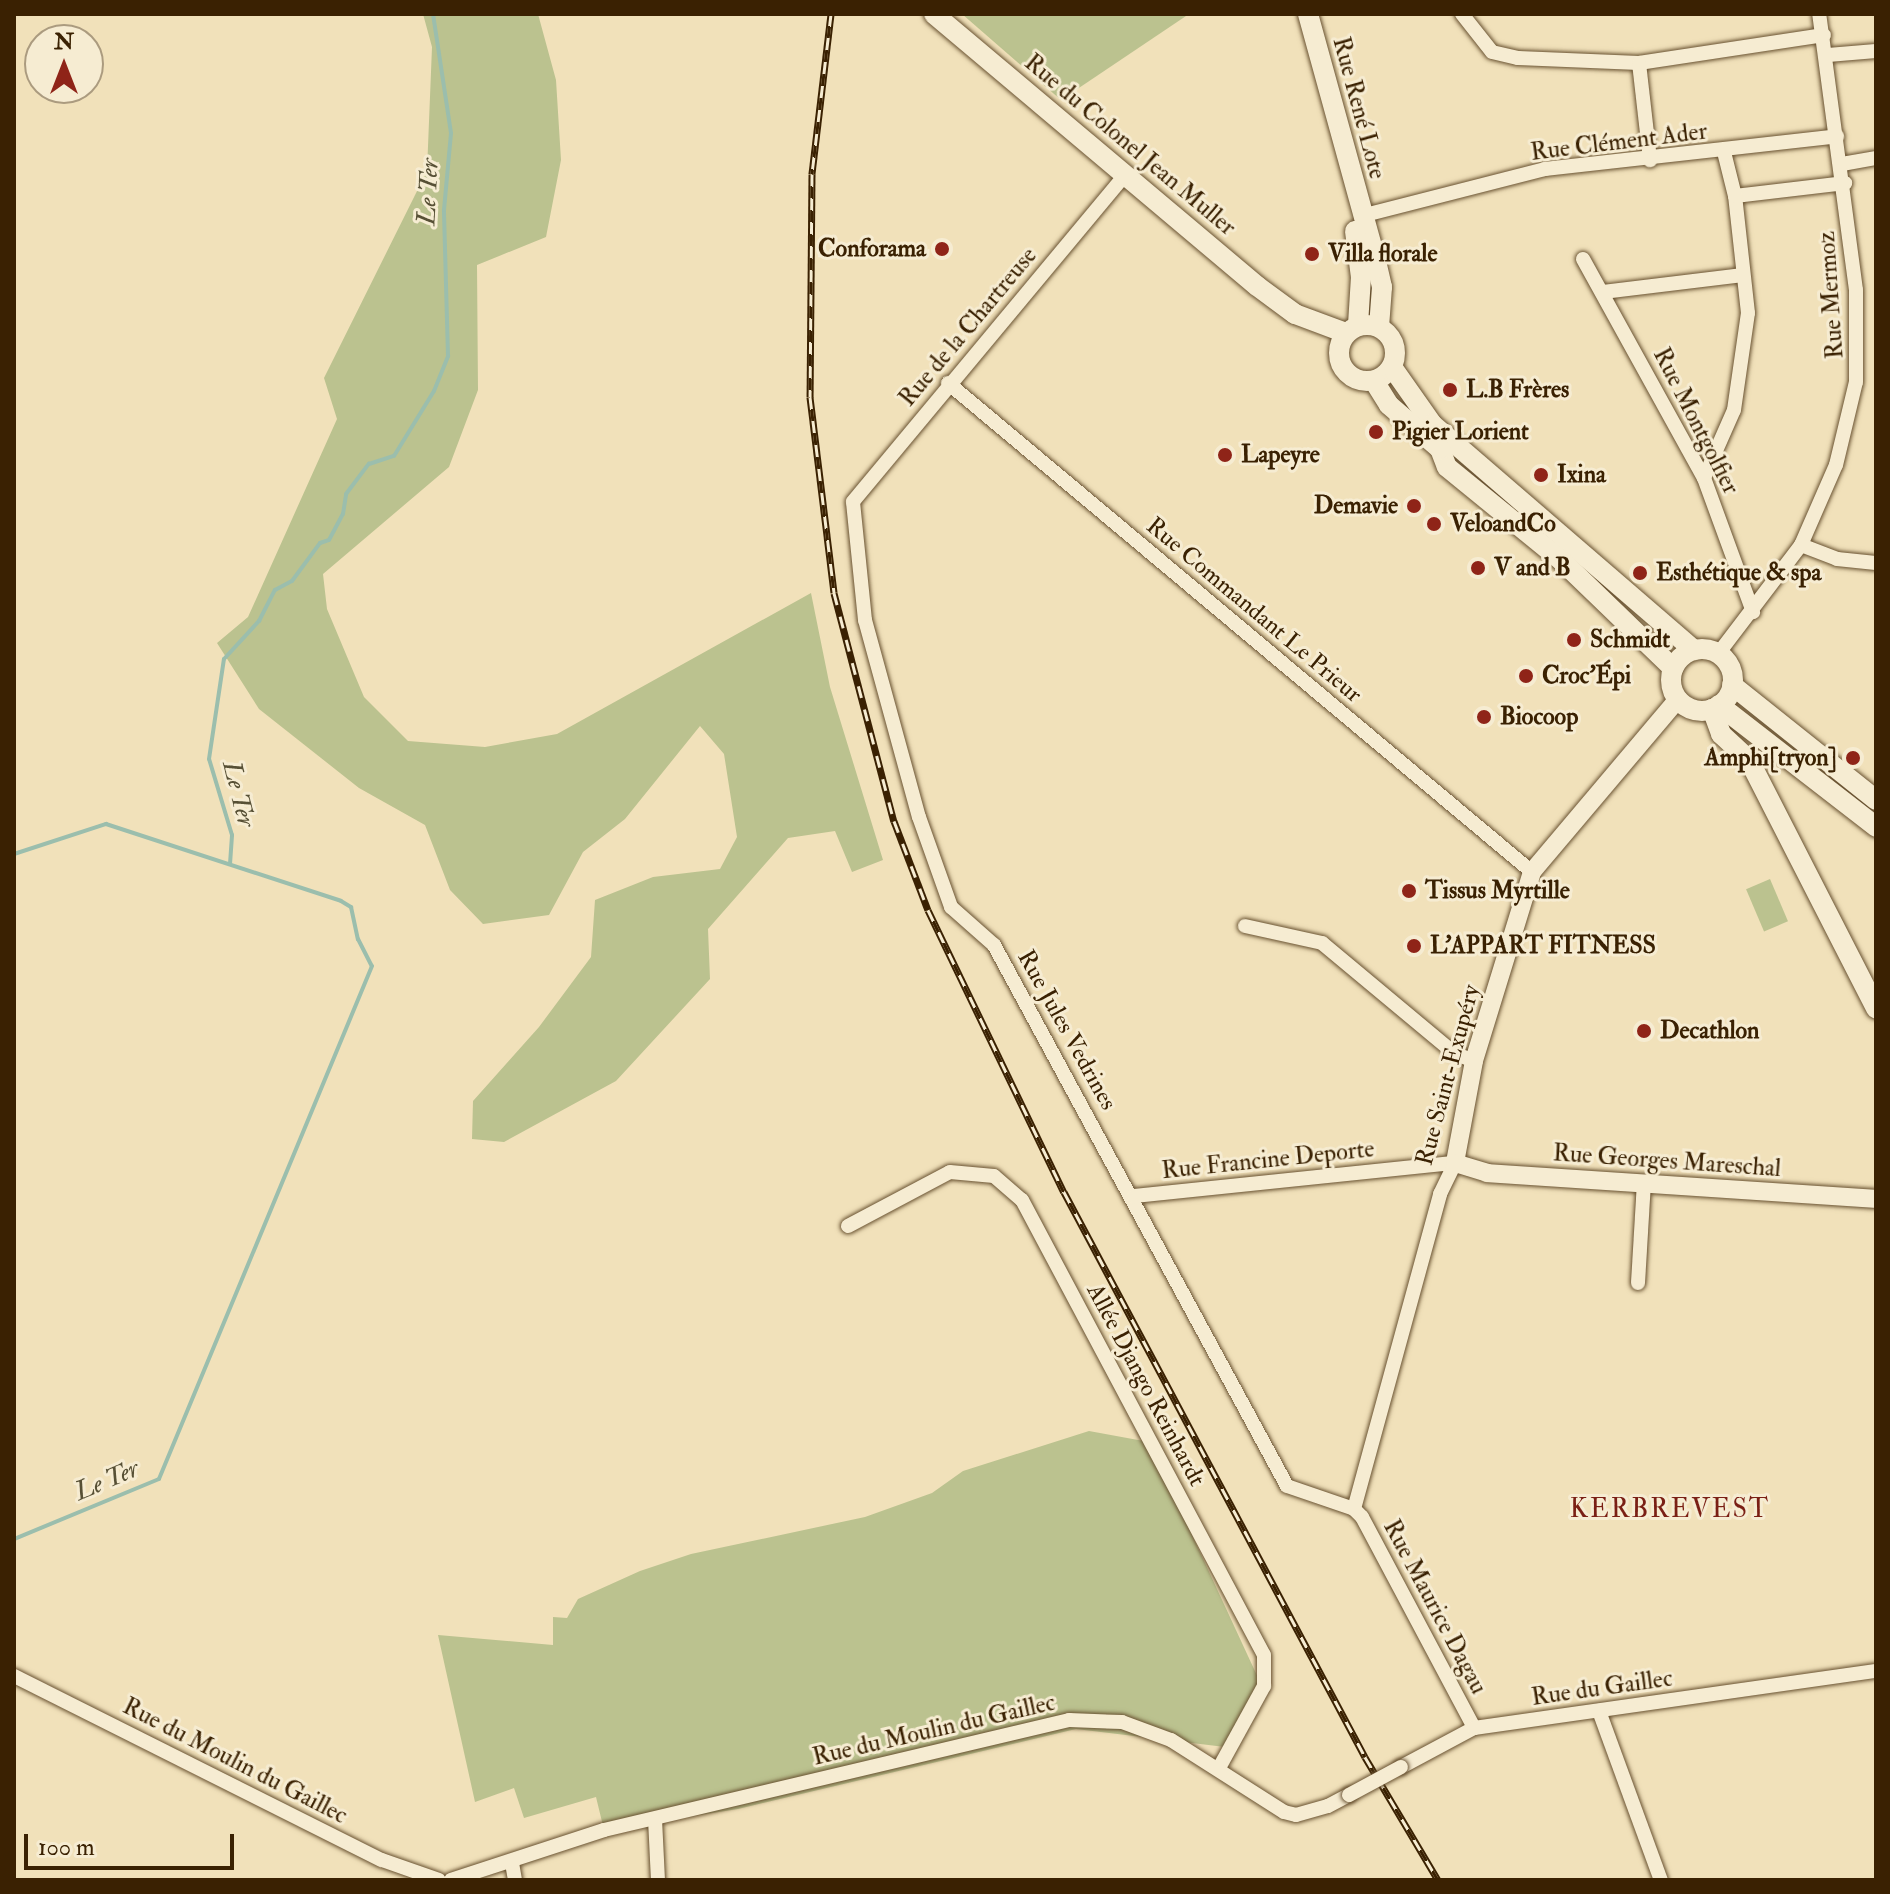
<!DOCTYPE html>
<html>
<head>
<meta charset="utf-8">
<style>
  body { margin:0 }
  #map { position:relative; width:1890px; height:1894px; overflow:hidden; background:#f1e1ba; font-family:"IM FELL Double Pica",serif }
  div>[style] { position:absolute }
  .green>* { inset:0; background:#bbc28f; transform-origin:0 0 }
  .stream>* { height:4px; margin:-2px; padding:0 2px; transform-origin:2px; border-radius:2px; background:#9bbead }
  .roads { filter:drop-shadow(0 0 2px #685130) drop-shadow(0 0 2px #685130) }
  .minor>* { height:14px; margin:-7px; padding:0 7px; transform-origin:7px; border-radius:7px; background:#f6ecd2 }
  .tertiary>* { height:18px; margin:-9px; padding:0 9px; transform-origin:9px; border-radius:9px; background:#f6ecd2 }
  .secondary>* { height:20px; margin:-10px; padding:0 10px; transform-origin:10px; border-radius:10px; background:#f6ecd2 }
  .secondary>.ring { margin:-10px; padding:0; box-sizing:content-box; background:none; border:20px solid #f6ecd2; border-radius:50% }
  .rail>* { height:7px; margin-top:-3.5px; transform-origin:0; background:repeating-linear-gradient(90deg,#f6ecd2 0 12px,#3a2102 0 24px); box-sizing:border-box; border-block:2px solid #3a2102 }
  .bridges { filter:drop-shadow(0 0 2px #685130) drop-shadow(0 0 2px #685130) }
  .minor-bridge>* { height:14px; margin:-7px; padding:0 7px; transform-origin:7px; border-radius:7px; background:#f6ecd2 }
  .dots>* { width:22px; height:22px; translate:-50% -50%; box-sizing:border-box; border:4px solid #f6ecd2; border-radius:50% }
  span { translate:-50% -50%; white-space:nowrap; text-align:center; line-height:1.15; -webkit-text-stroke:6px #f6ecd2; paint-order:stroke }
  .street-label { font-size:24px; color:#3a2102 }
  .poi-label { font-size:24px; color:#3a2102; font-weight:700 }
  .right { translate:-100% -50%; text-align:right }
  .left { translate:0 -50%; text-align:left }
  .water-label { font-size:26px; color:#575035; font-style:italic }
  .neighbourhood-label { font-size:26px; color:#7a1f14; letter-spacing:2px }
  .frame { position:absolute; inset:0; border:16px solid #3a2102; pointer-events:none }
  .north { position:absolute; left:24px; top:24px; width:80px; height:80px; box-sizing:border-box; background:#f6ecd2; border:2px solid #ab9b7f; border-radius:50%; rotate:0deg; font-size:22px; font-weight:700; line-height:32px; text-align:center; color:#3a2102 }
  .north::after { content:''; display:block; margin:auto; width:28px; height:36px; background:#8f2418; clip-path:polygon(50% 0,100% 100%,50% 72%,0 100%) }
  .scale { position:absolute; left:24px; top:1834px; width:210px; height:36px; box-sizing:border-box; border:4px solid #3a2102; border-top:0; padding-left:10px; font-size:24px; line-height:28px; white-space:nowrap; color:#3a2102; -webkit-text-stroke:6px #f6ecd2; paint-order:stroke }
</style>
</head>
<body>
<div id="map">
  <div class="green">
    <i style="clip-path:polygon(423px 14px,538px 14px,556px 80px,561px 160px,546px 237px,477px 265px,478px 390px,449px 467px,323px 574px,327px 609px,364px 697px,408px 741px,485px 747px,557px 734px,811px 593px,830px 687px,883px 860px,852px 872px,835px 831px,788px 838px,708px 929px,710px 979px,616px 1081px,504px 1142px,472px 1139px,473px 1101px,539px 1027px,591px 957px,595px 900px,653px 877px,720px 869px,737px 837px,724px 754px,700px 726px,625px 819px,583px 852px,549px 915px,483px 924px,450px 890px,425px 825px,359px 788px,259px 709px,217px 643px,248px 617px,337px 419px,324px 378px,427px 171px,432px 47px)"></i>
    <i style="clip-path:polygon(962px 14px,1189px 14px,1061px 100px)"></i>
    <i style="left:1770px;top:879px;width:46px;height:26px;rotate:67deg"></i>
    <i style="clip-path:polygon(1089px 1431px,1149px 1442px,1260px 1682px,1225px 1747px,1076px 1729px,738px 1809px,604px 1830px,596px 1797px,524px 1818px,514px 1788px,475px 1802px,438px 1635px,553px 1645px,553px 1617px,567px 1618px,578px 1599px,640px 1571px,691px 1554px,865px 1517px,932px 1493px,963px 1471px)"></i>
  </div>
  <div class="stream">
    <i style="left:14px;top:854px;width:97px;rotate:-18.1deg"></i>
    <i style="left:106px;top:824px;width:247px;rotate:18.1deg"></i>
    <i style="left:341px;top:901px;width:12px;rotate:31deg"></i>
    <i style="left:351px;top:907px;width:33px;rotate:78deg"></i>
    <i style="left:358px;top:939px;width:30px;rotate:63deg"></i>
    <i style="left:372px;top:966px;width:555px;rotate:112.55deg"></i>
    <i style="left:159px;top:1479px;width:157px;rotate:157.5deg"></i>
    <i style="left:230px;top:864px;width:29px;rotate:-86deg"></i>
    <i style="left:232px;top:835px;width:79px;rotate:-106.8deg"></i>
    <i style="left:209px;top:759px;width:101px;rotate:-81.5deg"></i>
    <i style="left:224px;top:659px;width:52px;rotate:-47.4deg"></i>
    <i style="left:259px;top:621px;width:35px;rotate:-63deg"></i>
    <i style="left:275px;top:590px;width:19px;rotate:-28deg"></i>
    <i style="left:292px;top:581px;width:47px;rotate:-53.6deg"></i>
    <i style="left:320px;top:543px;width:9px;rotate:-18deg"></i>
    <i style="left:329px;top:540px;width:30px;rotate:-62deg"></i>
    <i style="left:343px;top:514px;width:20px;rotate:-81deg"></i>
    <i style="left:346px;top:494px;width:38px;rotate:-53deg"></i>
    <i style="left:369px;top:464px;width:26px;rotate:-18deg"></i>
    <i style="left:394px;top:456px;width:76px;rotate:-58.4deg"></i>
    <i style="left:434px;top:391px;width:38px;rotate:-68deg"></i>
    <i style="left:448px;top:356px;width:146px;rotate:-91.6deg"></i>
    <i style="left:444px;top:210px;width:77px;rotate:-84.8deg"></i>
    <i style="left:451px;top:133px;width:120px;rotate:-98.6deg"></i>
  </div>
  <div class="roads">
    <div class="minor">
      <i style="left:1462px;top:14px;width:48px;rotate:51.7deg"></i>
      <i style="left:1492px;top:52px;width:27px;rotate:13deg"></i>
      <i style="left:1518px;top:58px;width:121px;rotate:2.4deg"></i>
      <i style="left:1639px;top:63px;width:187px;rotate:-8.6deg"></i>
      <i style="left:1828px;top:55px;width:48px;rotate:-4.8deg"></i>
      <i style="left:1639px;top:63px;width:98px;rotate:83.5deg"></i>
      <i style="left:1842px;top:164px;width:35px;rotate:-10deg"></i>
      <i style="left:1125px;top:175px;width:425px;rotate:129.8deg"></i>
      <i style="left:853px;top:502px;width:119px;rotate:84.2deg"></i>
      <i style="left:865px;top:620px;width:204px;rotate:74.7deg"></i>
      <i style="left:919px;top:817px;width:96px;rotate:70.4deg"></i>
      <i style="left:951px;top:907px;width:57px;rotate:41.5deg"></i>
      <i style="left:994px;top:945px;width:615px;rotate:61.56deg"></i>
      <i style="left:1287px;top:1486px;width:71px;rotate:18.9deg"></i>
      <i style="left:1354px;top:1509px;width:11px;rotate:45deg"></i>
      <i style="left:1362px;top:1517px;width:239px;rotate:62deg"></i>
      <i style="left:1735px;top:196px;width:111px;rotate:-6.7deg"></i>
      <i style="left:1361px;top:216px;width:190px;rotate:-14.3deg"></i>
      <i style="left:1545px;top:169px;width:294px;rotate:-6.4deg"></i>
      <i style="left:1583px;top:259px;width:250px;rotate:61.1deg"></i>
      <i style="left:1704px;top:478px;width:143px;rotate:69.9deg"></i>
      <i style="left:1603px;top:292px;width:141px;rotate:-6.9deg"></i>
      <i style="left:948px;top:383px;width:762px;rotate:39.94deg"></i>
      <i style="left:1704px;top:478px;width:74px;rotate:-66.2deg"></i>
      <i style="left:1734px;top:410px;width:98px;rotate:-81.8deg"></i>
      <i style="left:1748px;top:313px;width:118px;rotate:-96.3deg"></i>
      <i style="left:1735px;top:196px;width:45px;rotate:-104deg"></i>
      <i style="left:1801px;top:545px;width:39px;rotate:21deg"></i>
      <i style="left:1837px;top:559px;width:39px;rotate:6deg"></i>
      <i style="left:1718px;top:654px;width:137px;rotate:-52.7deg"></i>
      <i style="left:1801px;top:545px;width:87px;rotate:-66.4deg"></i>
      <i style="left:1836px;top:465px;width:85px;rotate:-76.5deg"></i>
      <i style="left:1856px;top:382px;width:92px;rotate:-90deg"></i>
      <i style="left:1856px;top:290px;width:278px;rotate:-97.6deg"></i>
      <i style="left:1245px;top:926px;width:79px;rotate:12.4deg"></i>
      <i style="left:1322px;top:943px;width:172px;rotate:39.8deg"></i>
      <i style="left:1454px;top:1053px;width:22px;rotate:22deg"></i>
      <i style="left:1134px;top:1196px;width:323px;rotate:-5.9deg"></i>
      <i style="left:848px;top:1226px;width:115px;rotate:-27.9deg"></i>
      <i style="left:950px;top:1172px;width:44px;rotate:5.2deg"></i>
      <i style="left:994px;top:1176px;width:37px;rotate:41deg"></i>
      <i style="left:1022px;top:1200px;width:515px;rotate:61.99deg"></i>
      <i style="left:1264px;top:1655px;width:31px;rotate:90deg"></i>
      <i style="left:1264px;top:1686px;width:94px;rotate:118.8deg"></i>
      <i style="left:1638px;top:1283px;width:101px;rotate:-86.6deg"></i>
      <i style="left:1354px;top:1509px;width:327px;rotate:-74.7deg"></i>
      <i style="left:1440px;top:1194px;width:34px;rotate:-64deg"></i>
      <i style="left:14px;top:1676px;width:411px;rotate:26.6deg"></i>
      <i style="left:382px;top:1860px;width:60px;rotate:19.3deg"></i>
      <i style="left:1599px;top:1711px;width:180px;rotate:69.9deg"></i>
      <i style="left:1401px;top:1767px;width:83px;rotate:-28.1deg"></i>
      <i style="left:1474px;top:1728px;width:406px;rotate:-8.1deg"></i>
      <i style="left:655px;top:1819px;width:61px;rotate:87.2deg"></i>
      <i style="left:512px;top:1863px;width:17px;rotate:80deg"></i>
      <i style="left:451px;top:1880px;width:161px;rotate:-18.1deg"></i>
      <i style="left:604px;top:1830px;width:478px;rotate:-13.3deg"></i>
      <i style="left:1069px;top:1720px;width:53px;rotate:2.2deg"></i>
      <i style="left:1122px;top:1722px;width:52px;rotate:20.2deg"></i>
      <i style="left:1171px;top:1740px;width:134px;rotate:32.5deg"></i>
      <i style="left:1284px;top:1812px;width:12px;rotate:14deg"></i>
      <i style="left:1296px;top:1815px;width:33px;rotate:-16deg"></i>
      <i style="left:1328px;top:1806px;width:24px;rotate:-28deg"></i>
    </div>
    <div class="tertiary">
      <i style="left:1678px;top:699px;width:226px;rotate:130.2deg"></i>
      <i style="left:1532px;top:872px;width:198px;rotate:107.1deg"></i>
      <i style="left:1474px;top:1061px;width:104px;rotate:100.6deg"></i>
      <i style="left:1455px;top:1163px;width:34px;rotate:17deg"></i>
      <i style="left:1487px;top:1173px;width:390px;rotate:3.8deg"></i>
    </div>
    <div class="secondary">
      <i style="left:934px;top:14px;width:422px;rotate:40.1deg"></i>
      <i style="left:1257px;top:286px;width:47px;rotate:36.4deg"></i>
      <i style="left:1295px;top:314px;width:54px;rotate:20.4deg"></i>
      <i style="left:1308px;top:14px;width:256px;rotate:74.6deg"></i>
      <i style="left:1376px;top:261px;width:27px;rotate:77deg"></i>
      <i style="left:1382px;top:287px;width:40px;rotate:94.3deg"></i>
      <i style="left:1355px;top:231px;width:46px;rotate:82.6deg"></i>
      <i style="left:1361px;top:277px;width:48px;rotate:93.6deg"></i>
      <i class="ring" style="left:1339px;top:325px;width:36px;height:36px"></i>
      <i style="left:1392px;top:367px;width:70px;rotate:54.9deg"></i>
      <i style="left:1432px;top:424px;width:346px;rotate:40.8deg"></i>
      <i style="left:1374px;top:381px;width:28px;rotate:58deg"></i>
      <i style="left:1389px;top:405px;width:67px;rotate:40.8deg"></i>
      <i style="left:1440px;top:449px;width:19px;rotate:69deg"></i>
      <i style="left:1447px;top:467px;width:147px;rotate:39.2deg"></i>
      <i style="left:1561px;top:560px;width:156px;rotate:44deg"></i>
      <i class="ring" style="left:1671px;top:649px;width:42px;height:42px"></i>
      <i style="left:1732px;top:685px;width:184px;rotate:38.6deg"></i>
      <i style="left:1719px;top:705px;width:199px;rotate:37.8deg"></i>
      <i style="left:1712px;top:709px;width:27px;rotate:70deg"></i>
      <i style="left:1721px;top:734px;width:38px;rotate:43deg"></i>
      <i style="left:1749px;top:760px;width:279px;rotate:62.9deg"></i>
    </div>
  </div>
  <div class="rail">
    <i style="left:831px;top:14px;width:161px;rotate:96.8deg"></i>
    <i style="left:812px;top:174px;width:223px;rotate:90.5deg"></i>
    <i style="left:810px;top:397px;width:197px;rotate:83deg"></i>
    <i style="left:834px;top:593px;width:236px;rotate:75.3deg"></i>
    <i style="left:894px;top:821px;width:95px;rotate:69.1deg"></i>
    <i style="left:928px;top:910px;width:313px;rotate:64.3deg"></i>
    <i style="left:1064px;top:1192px;width:640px;rotate:61.95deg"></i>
    <i style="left:1365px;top:1757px;width:143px;rotate:59.3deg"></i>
  </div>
  <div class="bridges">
    <div class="minor-bridge">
      <i style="left:1349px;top:1795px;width:59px;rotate:-28.3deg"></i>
    </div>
  </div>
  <div class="dots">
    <i style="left:942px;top:249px;background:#8f2418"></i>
    <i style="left:1312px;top:254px;background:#8f2418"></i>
    <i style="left:1450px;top:390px;background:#8f2418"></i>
    <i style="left:1376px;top:432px;background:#8f2418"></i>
    <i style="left:1225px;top:455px;background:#8f2418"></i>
    <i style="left:1541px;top:475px;background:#8f2418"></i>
    <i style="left:1414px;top:506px;background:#8f2418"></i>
    <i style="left:1434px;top:524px;background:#8f2418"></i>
    <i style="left:1478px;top:568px;background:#8f2418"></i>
    <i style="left:1640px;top:573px;background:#8f2418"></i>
    <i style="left:1574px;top:640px;background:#8f2418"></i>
    <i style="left:1526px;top:676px;background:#8f2418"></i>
    <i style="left:1484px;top:717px;background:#8f2418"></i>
    <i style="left:1853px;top:758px;background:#8f2418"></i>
    <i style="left:1409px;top:891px;background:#8f2418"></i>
    <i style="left:1414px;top:946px;background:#8f2418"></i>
    <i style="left:1644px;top:1031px;background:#8f2418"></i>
  </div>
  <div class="street-label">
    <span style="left:1359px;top:108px;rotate:75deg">Rue René Lote</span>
    <span style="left:1619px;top:142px;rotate:-7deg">Rue Clément Ader</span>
    <span style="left:1130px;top:145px;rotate:40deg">Rue du Colonel Jean Muller</span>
    <span style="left:1831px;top:295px;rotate:-94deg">Rue Mermoz</span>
    <span style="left:968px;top:327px;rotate:-50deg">Rue de la Chartreuse</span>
    <span style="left:1696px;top:421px;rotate:63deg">Rue Montgolfier</span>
    <span style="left:1254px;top:610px;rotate:40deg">Rue Commandant Le Prieur</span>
    <span style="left:1067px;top:1030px;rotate:61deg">Rue Jules Vedrines</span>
    <span style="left:1448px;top:1075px;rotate:-75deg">Rue Saint-Exupéry</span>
    <span style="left:1268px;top:1160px;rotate:-6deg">Rue Francine Deporte</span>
    <span style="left:1667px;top:1161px;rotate:4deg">Rue Georges Mareschal</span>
    <span style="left:1146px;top:1385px;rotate:62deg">Allée Django Reinhardt</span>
    <span style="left:1435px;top:1607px;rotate:62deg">Rue Maurice Dagau</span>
    <span style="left:1602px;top:1688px;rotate:-8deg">Rue du Gaillec</span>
    <span style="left:934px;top:1730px;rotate:-13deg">Rue du Moulin du Gaillec</span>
    <span style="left:235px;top:1761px;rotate:27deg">Rue du Moulin du Gaillec</span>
  </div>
  <div class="poi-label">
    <span class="right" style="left:926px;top:249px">Conforama</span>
    <span class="left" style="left:1328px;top:254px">Villa florale</span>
    <span class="left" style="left:1466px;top:390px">L.B Frères</span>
    <span class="left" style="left:1392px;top:432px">Pigier Lorient</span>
    <span class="left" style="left:1241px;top:455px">Lapeyre</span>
    <span class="left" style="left:1557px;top:475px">Ixina</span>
    <span class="right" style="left:1398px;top:506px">Demavie</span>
    <span class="left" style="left:1450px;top:524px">VeloandCo</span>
    <span class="left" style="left:1494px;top:568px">V and B</span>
    <span class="left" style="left:1656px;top:573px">Esthétique &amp; spa</span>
    <span class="left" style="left:1590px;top:640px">Schmidt</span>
    <span class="left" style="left:1542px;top:676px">Croc'Épi</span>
    <span class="left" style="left:1500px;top:717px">Biocoop</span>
    <span class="right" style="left:1837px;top:758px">Amphi[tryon]</span>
    <span class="left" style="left:1425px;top:891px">Tissus Myrtille</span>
    <span class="left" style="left:1430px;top:946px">L'APPART FITNESS</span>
    <span class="left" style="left:1660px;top:1031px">Decathlon</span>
  </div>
  <div class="water-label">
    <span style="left:429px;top:192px;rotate:-87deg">Le Ter</span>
    <span style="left:238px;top:794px;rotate:76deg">Le Ter</span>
    <span style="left:107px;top:1481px;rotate:-23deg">Le Ter</span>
  </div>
  <div class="neighbourhood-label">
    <span style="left:1670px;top:1510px">KERBREVEST</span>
  </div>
  <div class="frame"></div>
  <div class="north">N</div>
  <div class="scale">100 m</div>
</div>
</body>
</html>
